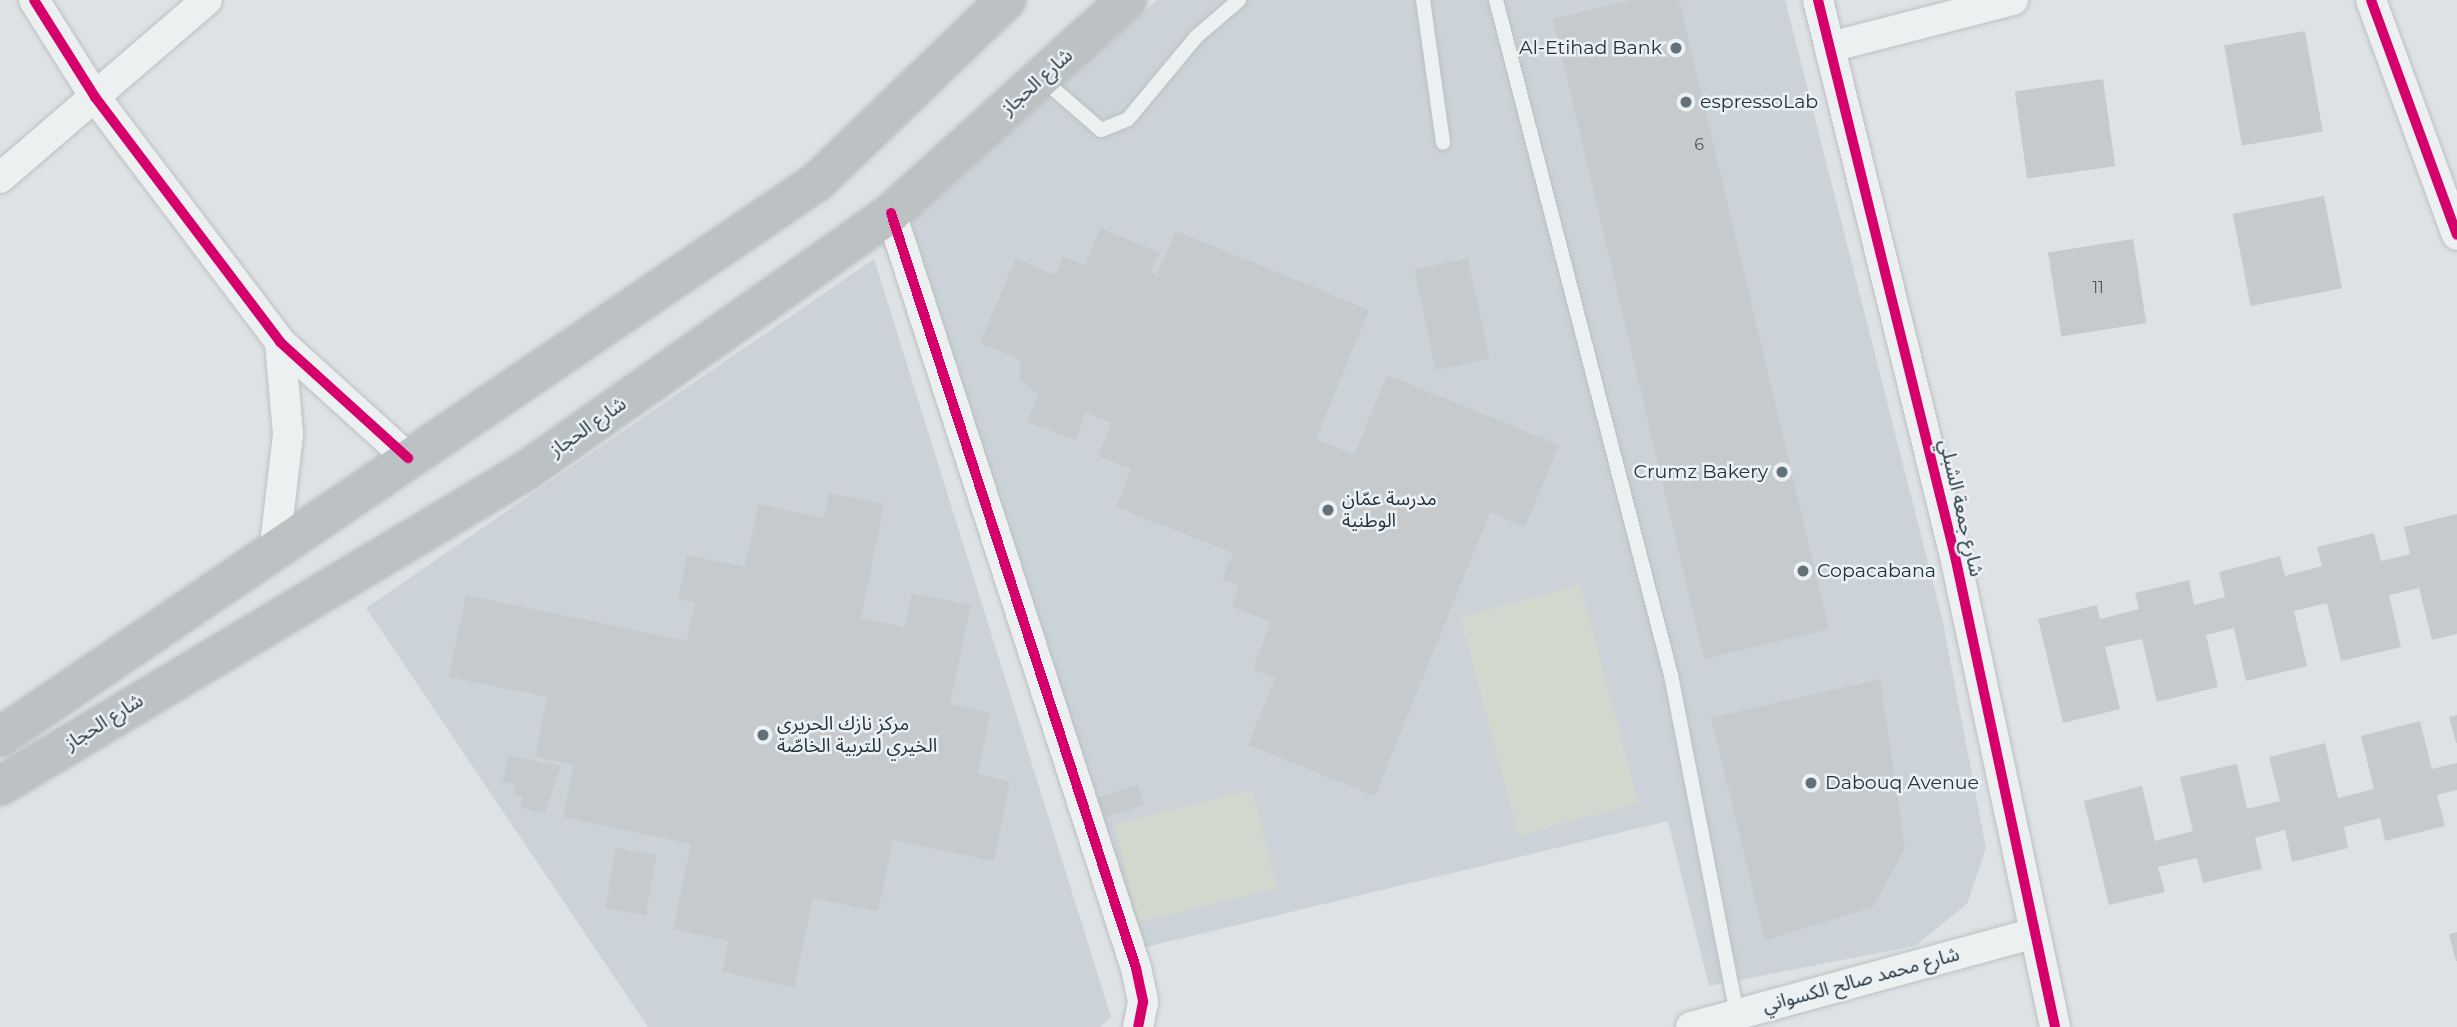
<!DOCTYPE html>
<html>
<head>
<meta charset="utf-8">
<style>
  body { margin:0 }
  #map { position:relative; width:2457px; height:1027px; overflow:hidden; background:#dee2e4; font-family:Montserrat,"Noto Sans Arabic",sans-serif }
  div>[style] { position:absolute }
  .built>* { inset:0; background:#cbd3d8 }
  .green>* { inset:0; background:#d1d9ce; transform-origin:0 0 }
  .building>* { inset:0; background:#c6cacc; transform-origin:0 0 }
  .roads { filter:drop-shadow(0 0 2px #bcc0c2) drop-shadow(0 0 2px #bcc0c2) }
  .lane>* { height:14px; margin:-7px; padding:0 7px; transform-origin:7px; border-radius:7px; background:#edf0f1 }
  .street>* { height:30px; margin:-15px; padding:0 15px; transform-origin:15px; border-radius:15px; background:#edf0f1 }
  .secondary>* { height:38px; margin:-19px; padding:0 19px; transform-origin:19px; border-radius:19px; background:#bcc2c4 }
  .cycleway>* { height:10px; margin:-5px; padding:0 5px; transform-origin:5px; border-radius:5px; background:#d6006c }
  .dots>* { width:19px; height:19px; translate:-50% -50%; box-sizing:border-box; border:4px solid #ebf1f5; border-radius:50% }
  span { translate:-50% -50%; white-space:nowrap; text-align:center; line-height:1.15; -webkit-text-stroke:5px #ebf1f5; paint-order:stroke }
  .number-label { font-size:16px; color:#4d5a62 }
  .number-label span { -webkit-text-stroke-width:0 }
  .poi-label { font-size:19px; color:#24343e }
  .right { translate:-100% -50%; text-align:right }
  .left { translate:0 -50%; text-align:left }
  .street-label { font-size:19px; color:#24343e }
</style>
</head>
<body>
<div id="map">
  <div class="built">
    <i style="clip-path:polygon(1157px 0,1785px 0,1942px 618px,1986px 848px,1967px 904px,1915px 946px,1709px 986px,1668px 821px,1142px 948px,901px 225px)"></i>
    <i style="clip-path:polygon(874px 259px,1111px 1017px,1100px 1027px,648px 1027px,366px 608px)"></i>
  </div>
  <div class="green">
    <i style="left:1580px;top:585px;width:226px;height:124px;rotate:75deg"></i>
    <i style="left:1252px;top:790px;width:101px;height:142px;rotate:76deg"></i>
  </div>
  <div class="building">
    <i style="clip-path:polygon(1631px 0,1679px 0,1829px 629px,1704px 659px,1553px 19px)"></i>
    <i style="left:2305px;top:31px;width:102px;height:82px;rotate:80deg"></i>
    <i style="left:2103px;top:79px;width:88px;height:89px;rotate:82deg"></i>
    <i style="left:2324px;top:196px;width:94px;height:93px;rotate:79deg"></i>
    <i style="clip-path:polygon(1100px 228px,1159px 253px,1151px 272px,1157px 275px,1176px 231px,1369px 310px,1316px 439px,1354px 455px,1387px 375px,1559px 445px,1525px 527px,1490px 512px,1375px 796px,1248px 745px,1275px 678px,1253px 669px,1271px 622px,1232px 606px,1239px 586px,1222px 579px,1233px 553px,1116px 507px,1131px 469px,1098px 456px,1111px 423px,1086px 413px,1075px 440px,1027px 422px,1038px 394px,1019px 379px,1021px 360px,980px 343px,1016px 258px,1055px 275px,1063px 256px,1085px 266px)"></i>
    <i style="left:2133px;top:239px;width:85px;height:86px;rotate:81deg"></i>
    <i style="left:1468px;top:258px;width:103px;height:55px;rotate:78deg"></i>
    <i style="clip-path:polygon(829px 493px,884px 504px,861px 618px,905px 627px,912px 593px,971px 605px,950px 704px,990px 713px,978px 774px,1010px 781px,994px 861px,893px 840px,878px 911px,813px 898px,794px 987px,722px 972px,728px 941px,673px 929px,691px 844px,563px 817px,574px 765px,535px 757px,547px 697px,449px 677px,466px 595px,687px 641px,695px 602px,678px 599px,687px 555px,745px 567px,758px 504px,824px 518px)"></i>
    <i style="clip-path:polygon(2457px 514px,2457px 634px,2432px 640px,2419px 588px,2389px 595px,2401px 647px,2341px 661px,2327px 603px,2294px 611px,2307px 666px,2246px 681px,2234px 628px,2206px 635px,2218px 687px,2157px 702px,2142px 639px,2105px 647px,2120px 709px,2063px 723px,2038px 619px,2097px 605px,2100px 619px,2139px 609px,2135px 593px,2189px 580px,2194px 605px,2225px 597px,2219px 572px,2280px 556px,2285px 576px,2322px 566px,2317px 547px,2374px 533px,2381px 561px,2410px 554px,2404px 527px)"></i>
    <i style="clip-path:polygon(1880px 679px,1905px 848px,1873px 907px,1765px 940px,1711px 718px)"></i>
    <i style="clip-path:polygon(2457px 715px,2457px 743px,2456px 743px,2449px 717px)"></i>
    <i style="clip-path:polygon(2420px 721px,2432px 769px,2457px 763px,2457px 790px,2437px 795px,2445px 826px,2385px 841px,2380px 818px,2344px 827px,2348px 848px,2292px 862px,2285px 830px,2255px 838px,2262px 869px,2203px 883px,2197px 858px,2158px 867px,2165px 892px,2109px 905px,2084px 801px,2142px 786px,2155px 841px,2193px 831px,2180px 777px,2237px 764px,2247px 809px,2280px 801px,2269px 757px,2325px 743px,2338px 798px,2374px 789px,2361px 736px)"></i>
    <i style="clip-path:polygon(508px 756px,561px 766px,545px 812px,521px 808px,523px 796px,514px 794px,516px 784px,503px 782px)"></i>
    <i style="left:1138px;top:785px;width:21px;height:51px;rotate:73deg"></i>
    <i style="left:616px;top:848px;width:41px;height:61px;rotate:10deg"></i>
    <i style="clip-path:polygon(2457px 932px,2457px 961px,2456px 961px,2449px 934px)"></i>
  </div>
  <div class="roads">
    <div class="lane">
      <i style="left:1423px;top:0;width:144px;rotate:82deg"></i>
      <i style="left:1496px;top:0;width:697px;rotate:75.47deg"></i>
      <i style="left:1671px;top:675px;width:345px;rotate:79deg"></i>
      <i style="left:1041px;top:78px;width:79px;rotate:40.9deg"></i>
      <i style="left:1101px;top:130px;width:29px;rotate:-22deg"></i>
      <i style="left:1128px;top:119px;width:107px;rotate:-50.3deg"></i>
      <i style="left:1196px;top:37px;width:57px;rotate:-40.7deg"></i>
    </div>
    <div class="street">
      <i style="left:34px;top:0;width:115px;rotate:57.8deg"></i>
      <i style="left:95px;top:97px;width:307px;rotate:52.9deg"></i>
      <i style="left:280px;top:342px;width:173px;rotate:42.2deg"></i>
      <i style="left:1818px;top:0;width:573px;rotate:76.16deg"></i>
      <i style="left:1955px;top:556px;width:481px;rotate:78deg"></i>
      <i style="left:2371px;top:0;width:250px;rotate:69.9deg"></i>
      <i style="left:1830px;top:47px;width:189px;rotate:-14.4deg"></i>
      <i style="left:0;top:178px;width:273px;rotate:-40.7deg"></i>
      <i style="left:891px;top:213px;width:794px;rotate:72.02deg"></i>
      <i style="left:1136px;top:968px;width:35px;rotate:78deg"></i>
      <i style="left:1143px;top:1002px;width:25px;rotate:101deg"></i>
      <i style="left:275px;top:545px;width:112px;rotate:-83.3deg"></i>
      <i style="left:288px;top:434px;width:92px;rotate:-95deg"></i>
      <i style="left:1691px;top:1027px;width:352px;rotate:-15.3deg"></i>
    </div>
    <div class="secondary">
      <i style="left:0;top:737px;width:989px;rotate:-34.2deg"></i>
      <i style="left:818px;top:181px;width:261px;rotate:-43.9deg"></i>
      <i style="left:0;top:786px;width:614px;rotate:-30.95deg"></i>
      <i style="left:527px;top:470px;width:446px;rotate:-35.2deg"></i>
      <i style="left:891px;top:213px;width:318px;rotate:-42.1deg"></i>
    </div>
  </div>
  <div class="cycleway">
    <i style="left:34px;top:0;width:115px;rotate:57.8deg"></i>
    <i style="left:95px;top:97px;width:307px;rotate:52.9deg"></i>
    <i style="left:280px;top:342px;width:173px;rotate:42.2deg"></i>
    <i style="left:1818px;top:0;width:573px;rotate:76.16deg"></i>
    <i style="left:1955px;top:556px;width:481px;rotate:78deg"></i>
    <i style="left:2371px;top:0;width:250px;rotate:69.9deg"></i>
    <i style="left:891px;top:213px;width:794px;rotate:72.02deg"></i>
    <i style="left:1136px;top:968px;width:35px;rotate:78deg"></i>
    <i style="left:1143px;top:1002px;width:25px;rotate:101deg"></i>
  </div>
  <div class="dots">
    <i style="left:1676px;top:48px;background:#657178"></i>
    <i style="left:1686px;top:102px;background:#657178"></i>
    <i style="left:1782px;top:472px;background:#657178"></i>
    <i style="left:1328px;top:510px;background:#657178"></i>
    <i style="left:1803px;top:571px;background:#657178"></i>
    <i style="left:763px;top:735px;background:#657178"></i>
    <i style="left:1811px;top:783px;background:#657178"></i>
  </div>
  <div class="number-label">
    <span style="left:1699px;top:145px">6</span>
    <span style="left:2098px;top:288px">11</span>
  </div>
  <div class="poi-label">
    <span class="right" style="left:1662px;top:48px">Al-Etihad Bank</span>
    <span class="left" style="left:1700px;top:102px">espressoLab</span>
    <span class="right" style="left:1768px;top:472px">Crumz Bakery</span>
    <span class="left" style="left:1342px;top:510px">مدرسة عمّان<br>الوطنية</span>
    <span class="left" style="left:1817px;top:571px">Copacabana</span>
    <span class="left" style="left:777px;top:735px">مركز نازك الحريري<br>الخيري للتربية الخاصّة</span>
    <span class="left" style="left:1825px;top:783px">Dabouq Avenue</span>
  </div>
  <div class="street-label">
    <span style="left:1037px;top:82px;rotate:-42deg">شارع الحجاز</span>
    <span style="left:588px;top:427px;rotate:-35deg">شارع الحجاز</span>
    <span style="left:1961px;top:508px;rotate:77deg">شارع جمعة الشبلي</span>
    <span style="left:104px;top:722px;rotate:-32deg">شارع الحجاز</span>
    <span style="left:1861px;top:980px;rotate:-15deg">شارع محمد صالح الكسواني</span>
  </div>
</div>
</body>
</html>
